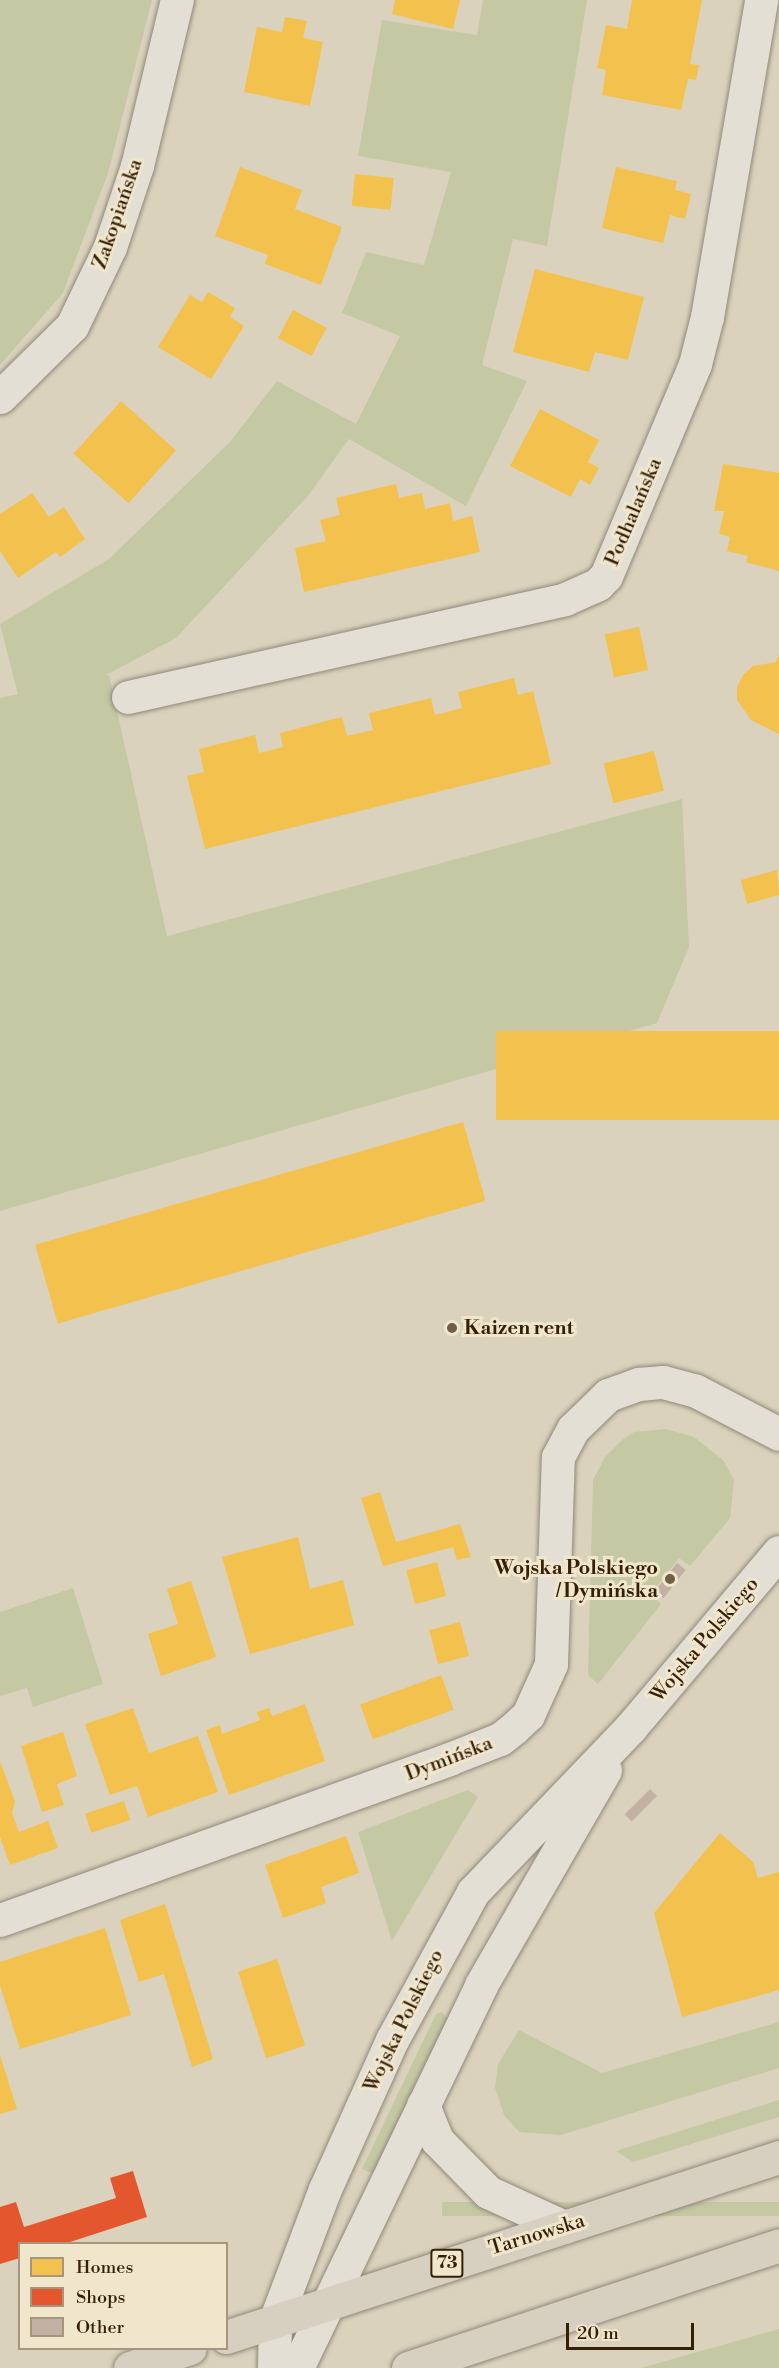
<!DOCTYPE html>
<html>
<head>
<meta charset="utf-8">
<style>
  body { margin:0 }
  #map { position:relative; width:779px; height:2368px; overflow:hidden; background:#dbd2bd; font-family:"Libre Bodoni",serif }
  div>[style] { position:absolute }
  .green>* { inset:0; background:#c4c8a3; transform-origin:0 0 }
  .homes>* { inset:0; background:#f2c14e; transform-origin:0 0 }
  .shops>* { inset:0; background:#e4572e }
  .building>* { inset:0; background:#c3b1a3; transform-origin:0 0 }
  .roads { filter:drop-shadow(0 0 2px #908879) drop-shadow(0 0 2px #908879) }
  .street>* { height:33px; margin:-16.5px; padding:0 16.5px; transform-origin:16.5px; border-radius:16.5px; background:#e3dfd4 }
  .secondary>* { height:33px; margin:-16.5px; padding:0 16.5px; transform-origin:16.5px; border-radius:16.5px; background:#e3dfd4 }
  .primary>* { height:33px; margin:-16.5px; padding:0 16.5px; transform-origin:16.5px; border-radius:16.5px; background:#d7cfbf }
  .dots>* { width:16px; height:16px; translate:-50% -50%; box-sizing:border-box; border:3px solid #f0e6cc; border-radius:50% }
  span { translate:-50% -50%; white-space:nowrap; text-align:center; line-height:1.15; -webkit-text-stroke:6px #f0e6cc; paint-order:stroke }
  .shield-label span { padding:2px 4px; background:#f0e6cc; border:2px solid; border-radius:4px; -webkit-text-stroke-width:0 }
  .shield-label { font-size:18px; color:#361f07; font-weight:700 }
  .street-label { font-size:20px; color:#361f07 }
  .poi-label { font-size:20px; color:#361f07; font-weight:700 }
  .left { translate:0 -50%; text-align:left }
  .right { translate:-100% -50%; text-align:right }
  .legend { position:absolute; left:18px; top:2242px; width:210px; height:108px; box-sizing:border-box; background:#f0e6cc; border:2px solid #a6967d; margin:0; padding:8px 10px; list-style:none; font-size:18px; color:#361f07 }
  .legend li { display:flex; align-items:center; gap:12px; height:30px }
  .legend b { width:30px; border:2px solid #a6967d }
  .scale { position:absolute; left:566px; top:2323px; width:128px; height:27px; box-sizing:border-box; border:3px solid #361f07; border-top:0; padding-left:8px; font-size:18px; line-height:21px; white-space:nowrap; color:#361f07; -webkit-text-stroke:4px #f0e6cc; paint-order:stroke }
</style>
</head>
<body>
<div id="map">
  <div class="green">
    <i style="clip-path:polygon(0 0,152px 0,108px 173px,63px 293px,0 365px)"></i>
    <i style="clip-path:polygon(483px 0,587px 0,547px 246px,513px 239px,482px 365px,527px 381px,466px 506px,349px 439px,307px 497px,176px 638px,106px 675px,109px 675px,167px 936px,682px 799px,689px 947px,657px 1023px,0 1211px,0 698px,18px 694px,0 624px,109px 559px,230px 442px,277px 381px,356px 424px,400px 336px,342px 313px,366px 252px,424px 265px,451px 172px,358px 156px,382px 20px,477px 35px)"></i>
    <i style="clip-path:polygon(666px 1429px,694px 1437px,723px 1460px,734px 1480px,730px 1518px,690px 1566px,679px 1558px,650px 1595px,661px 1604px,598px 1684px,588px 1675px,593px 1480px,605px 1457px,622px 1440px,634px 1432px)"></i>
    <i style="clip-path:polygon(73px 1588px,103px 1684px,33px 1707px,27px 1688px,0 1696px,0 1612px)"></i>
    <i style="clip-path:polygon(468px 1790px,478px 1797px,392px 1941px,358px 1832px)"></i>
    <i style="clip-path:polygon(442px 2012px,449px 2020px,374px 2174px,362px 2169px,436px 2014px)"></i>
    <i style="clip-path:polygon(779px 2022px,779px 2068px,561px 2135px,519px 2132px,504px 2115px,495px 2088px,498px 2064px,519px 2030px,602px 2073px)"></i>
    <i style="clip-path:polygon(779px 2100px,779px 2117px,633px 2162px,616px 2151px)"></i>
    <i style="left:779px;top:2202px;width:14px;height:337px;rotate:90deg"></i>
    <i style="clip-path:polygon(779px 2329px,779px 2368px,641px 2368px)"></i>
  </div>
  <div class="homes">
    <i style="clip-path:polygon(395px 0,460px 0,453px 29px,392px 14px)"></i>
    <i style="clip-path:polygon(632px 0,702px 0,690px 64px,699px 65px,696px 80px,688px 79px,681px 110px,602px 95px,606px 70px,597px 68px,606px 25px,627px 29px)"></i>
    <i style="clip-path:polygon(285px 17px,307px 21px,303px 38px,323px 42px,310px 106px,244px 92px,257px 27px,282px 32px)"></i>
    <i style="clip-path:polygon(240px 167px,302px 190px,295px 209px,342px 227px,321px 285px,265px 264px,268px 255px,215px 236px)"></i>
    <i style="clip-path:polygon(616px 167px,677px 181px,675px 190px,691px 194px,685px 219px,670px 215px,663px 243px,602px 228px)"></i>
    <i style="left:355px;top:174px;width:39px;height:32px;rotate:6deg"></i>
    <i style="clip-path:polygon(535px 269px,644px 297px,628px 360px,595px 352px,589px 372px,513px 352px)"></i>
    <i style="clip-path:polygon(208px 292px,235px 308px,230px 317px,244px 326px,211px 379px,158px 347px,190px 295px,202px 302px)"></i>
    <i style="left:293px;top:310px;width:38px;height:32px;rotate:28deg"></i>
    <i style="left:121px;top:401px;width:74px;height:71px;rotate:42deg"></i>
    <i style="clip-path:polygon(540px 409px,599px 440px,588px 462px,599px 468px,590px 485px,580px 479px,571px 497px,510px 466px)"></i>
    <i style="clip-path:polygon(723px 464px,779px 473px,779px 571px,746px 562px,748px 556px,727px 551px,730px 537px,719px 534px,724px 511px,714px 511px)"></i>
    <i style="clip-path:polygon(396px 484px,399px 498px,422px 493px,425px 509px,450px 503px,453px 521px,472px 516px,480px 552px,304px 592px,295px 548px,326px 541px,320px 520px,340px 515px,336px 498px)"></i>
    <i style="clip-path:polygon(32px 493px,49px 517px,64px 507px,85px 539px,60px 557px,56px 552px,18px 578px,0 551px,0 514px)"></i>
    <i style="left:639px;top:627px;width:44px;height:35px;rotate:78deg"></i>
    <i style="clip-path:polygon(779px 655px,779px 734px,751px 720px,737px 700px,737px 687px,743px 675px,753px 666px,776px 662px)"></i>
    <i style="clip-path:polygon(514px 678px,518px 695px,533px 691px,551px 764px,205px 849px,187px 776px,204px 772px,199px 749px,255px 735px,259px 753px,283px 747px,280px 733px,342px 717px,347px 736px,373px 730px,369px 713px,431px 698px,435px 715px,462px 708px,458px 692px)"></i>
    <i style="left:654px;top:751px;width:41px;height:52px;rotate:76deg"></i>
    <i style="clip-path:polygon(777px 870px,779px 895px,747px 904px,741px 880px)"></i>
    <i style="left:779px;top:1031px;width:89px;height:283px;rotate:90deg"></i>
    <i style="left:463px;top:1122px;width:82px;height:445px;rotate:74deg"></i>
    <i style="clip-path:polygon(380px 1492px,396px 1542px,460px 1524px,471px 1557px,457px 1560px,453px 1547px,383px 1566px,361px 1498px)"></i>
    <i style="clip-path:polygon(298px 1537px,310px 1589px,343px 1580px,354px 1625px,250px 1654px,222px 1557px)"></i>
    <i style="left:437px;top:1562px;width:35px;height:32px;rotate:75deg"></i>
    <i style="clip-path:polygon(191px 1581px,216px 1657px,161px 1676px,148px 1634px,178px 1624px,167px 1589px)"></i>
    <i style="left:460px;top:1622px;width:35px;height:32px;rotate:75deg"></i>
    <i style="left:441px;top:1675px;width:37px;height:86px;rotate:70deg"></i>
    <i style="clip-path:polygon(305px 1704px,325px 1761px,229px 1795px,206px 1730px,220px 1725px,222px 1734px,260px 1720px,257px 1712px,269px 1708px,272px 1716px)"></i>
    <i style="clip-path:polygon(133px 1708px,149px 1753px,198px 1736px,218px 1792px,148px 1817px,137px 1786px,110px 1795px,85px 1724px)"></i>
    <i style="clip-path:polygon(63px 1732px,77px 1776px,57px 1784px,64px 1805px,42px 1812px,21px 1746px)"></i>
    <i style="clip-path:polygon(0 1761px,15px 1802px,12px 1813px,19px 1832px,48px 1821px,58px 1848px,10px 1865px,0 1837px)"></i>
    <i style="left:124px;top:1801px;width:20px;height:41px;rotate:72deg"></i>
    <i style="clip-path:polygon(720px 1833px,753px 1862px,758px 1878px,779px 1872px,779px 1990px,682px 2017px,654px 1913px)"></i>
    <i style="clip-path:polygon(346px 1836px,359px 1873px,321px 1887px,326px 1903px,283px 1918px,265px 1865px)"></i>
    <i style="clip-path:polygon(165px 1904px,213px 2059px,192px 2067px,164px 1974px,139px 1982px,120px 1920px)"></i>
    <i style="clip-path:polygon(105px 1928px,131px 2015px,20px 2049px,0 1985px,0 1962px)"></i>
    <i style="left:277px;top:1959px;width:91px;height:41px;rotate:72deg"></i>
    <i style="clip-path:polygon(0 2055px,17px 2109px,0 2114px)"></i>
  </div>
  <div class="shops">
    <i style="clip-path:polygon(133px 2171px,147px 2217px,64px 2244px,20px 2244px,20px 2258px,0 2264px,0 2207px,16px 2202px,24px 2227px,116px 2198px,110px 2178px)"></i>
  </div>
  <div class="building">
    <i style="left:677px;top:1563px;width:11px;height:36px;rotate:38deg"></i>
    <i style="left:650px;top:1789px;width:10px;height:36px;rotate:45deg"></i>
  </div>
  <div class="roads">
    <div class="street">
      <i style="left:0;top:397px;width:101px;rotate:-44.6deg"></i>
      <i style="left:72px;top:326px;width:88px;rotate:-64.3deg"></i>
      <i style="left:110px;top:247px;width:85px;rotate:-71.6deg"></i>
      <i style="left:137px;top:166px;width:171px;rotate:-76.5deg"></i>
      <i style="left:128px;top:697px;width:448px;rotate:-12.6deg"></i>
      <i style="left:565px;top:599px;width:36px;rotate:-24deg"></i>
      <i style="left:598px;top:584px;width:11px;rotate:-45deg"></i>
      <i style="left:606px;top:576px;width:230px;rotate:-67.2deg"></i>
      <i style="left:695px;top:364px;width:49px;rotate:-75.7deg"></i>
      <i style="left:707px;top:317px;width:322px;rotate:-80.3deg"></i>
      <i style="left:0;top:1920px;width:477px;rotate:-19.7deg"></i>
      <i style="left:449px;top:1759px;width:55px;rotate:-21.4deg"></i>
      <i style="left:500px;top:1739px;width:18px;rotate:-38deg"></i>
      <i style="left:514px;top:1728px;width:19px;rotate:-43deg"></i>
      <i style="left:528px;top:1715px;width:56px;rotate:-65.7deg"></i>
      <i style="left:551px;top:1664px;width:207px;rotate:-88.1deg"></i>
      <i style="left:558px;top:1457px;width:32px;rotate:-62deg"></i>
      <i style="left:573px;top:1429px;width:49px;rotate:-44.2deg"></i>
      <i style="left:608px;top:1395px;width:33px;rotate:-20deg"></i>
      <i style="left:639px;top:1384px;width:24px;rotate:-5deg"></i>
      <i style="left:663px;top:1382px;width:34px;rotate:15deg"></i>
      <i style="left:696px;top:1391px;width:93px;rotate:27.4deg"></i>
    </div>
    <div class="secondary">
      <i style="left:423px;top:2105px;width:38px;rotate:68deg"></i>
      <i style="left:437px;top:2140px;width:73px;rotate:45.6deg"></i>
      <i style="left:488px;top:2192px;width:84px;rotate:24.7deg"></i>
      <i style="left:274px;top:2368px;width:47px;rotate:-88.8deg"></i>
      <i style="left:275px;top:2321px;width:141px;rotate:-69.3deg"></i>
      <i style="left:325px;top:2189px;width:163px;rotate:-65.8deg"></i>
      <i style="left:392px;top:2040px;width:169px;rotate:-61.3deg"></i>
      <i style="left:473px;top:1892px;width:228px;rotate:-46.2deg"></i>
      <i style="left:631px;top:1727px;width:229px;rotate:-49.8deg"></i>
      <i style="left:297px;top:2368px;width:425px;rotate:-64.3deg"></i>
      <i style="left:481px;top:1985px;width:248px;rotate:-60deg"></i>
    </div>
    <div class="primary">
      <i style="left:226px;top:2337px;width:582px;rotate:-18.03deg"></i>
      <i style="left:130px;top:2368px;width:63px;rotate:-18.4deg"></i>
      <i style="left:408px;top:2368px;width:391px;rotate:-18.3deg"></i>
    </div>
  </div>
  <div class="dots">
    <i style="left:452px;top:1328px;background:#705e47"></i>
    <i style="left:670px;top:1579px;background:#705e47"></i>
  </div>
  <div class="shield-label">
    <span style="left:447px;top:2263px">73</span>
  </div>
  <div class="street-label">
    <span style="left:118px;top:214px;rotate:-71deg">Zakopiańska</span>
    <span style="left:634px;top:512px;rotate:-67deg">Podhalańska</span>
    <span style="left:705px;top:1640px;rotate:-50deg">Wojska Polskiego</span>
    <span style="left:449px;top:1759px;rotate:-21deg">Dymińska</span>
    <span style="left:404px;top:2021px;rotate:-64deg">Wojska Polskiego</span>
    <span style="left:537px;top:2235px;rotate:-17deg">Tarnowska</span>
  </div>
  <div class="poi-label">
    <span class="left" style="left:464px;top:1328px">Kaizen rent</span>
    <span class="right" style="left:658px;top:1580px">Wojska Polskiego<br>/ Dymińska</span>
  </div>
  <ul class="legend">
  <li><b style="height:16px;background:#f2c14e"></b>Homes</li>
  <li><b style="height:16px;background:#e4572e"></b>Shops</li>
  <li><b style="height:16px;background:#c3b1a3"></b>Other</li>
  </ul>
  <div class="scale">20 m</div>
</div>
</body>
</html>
